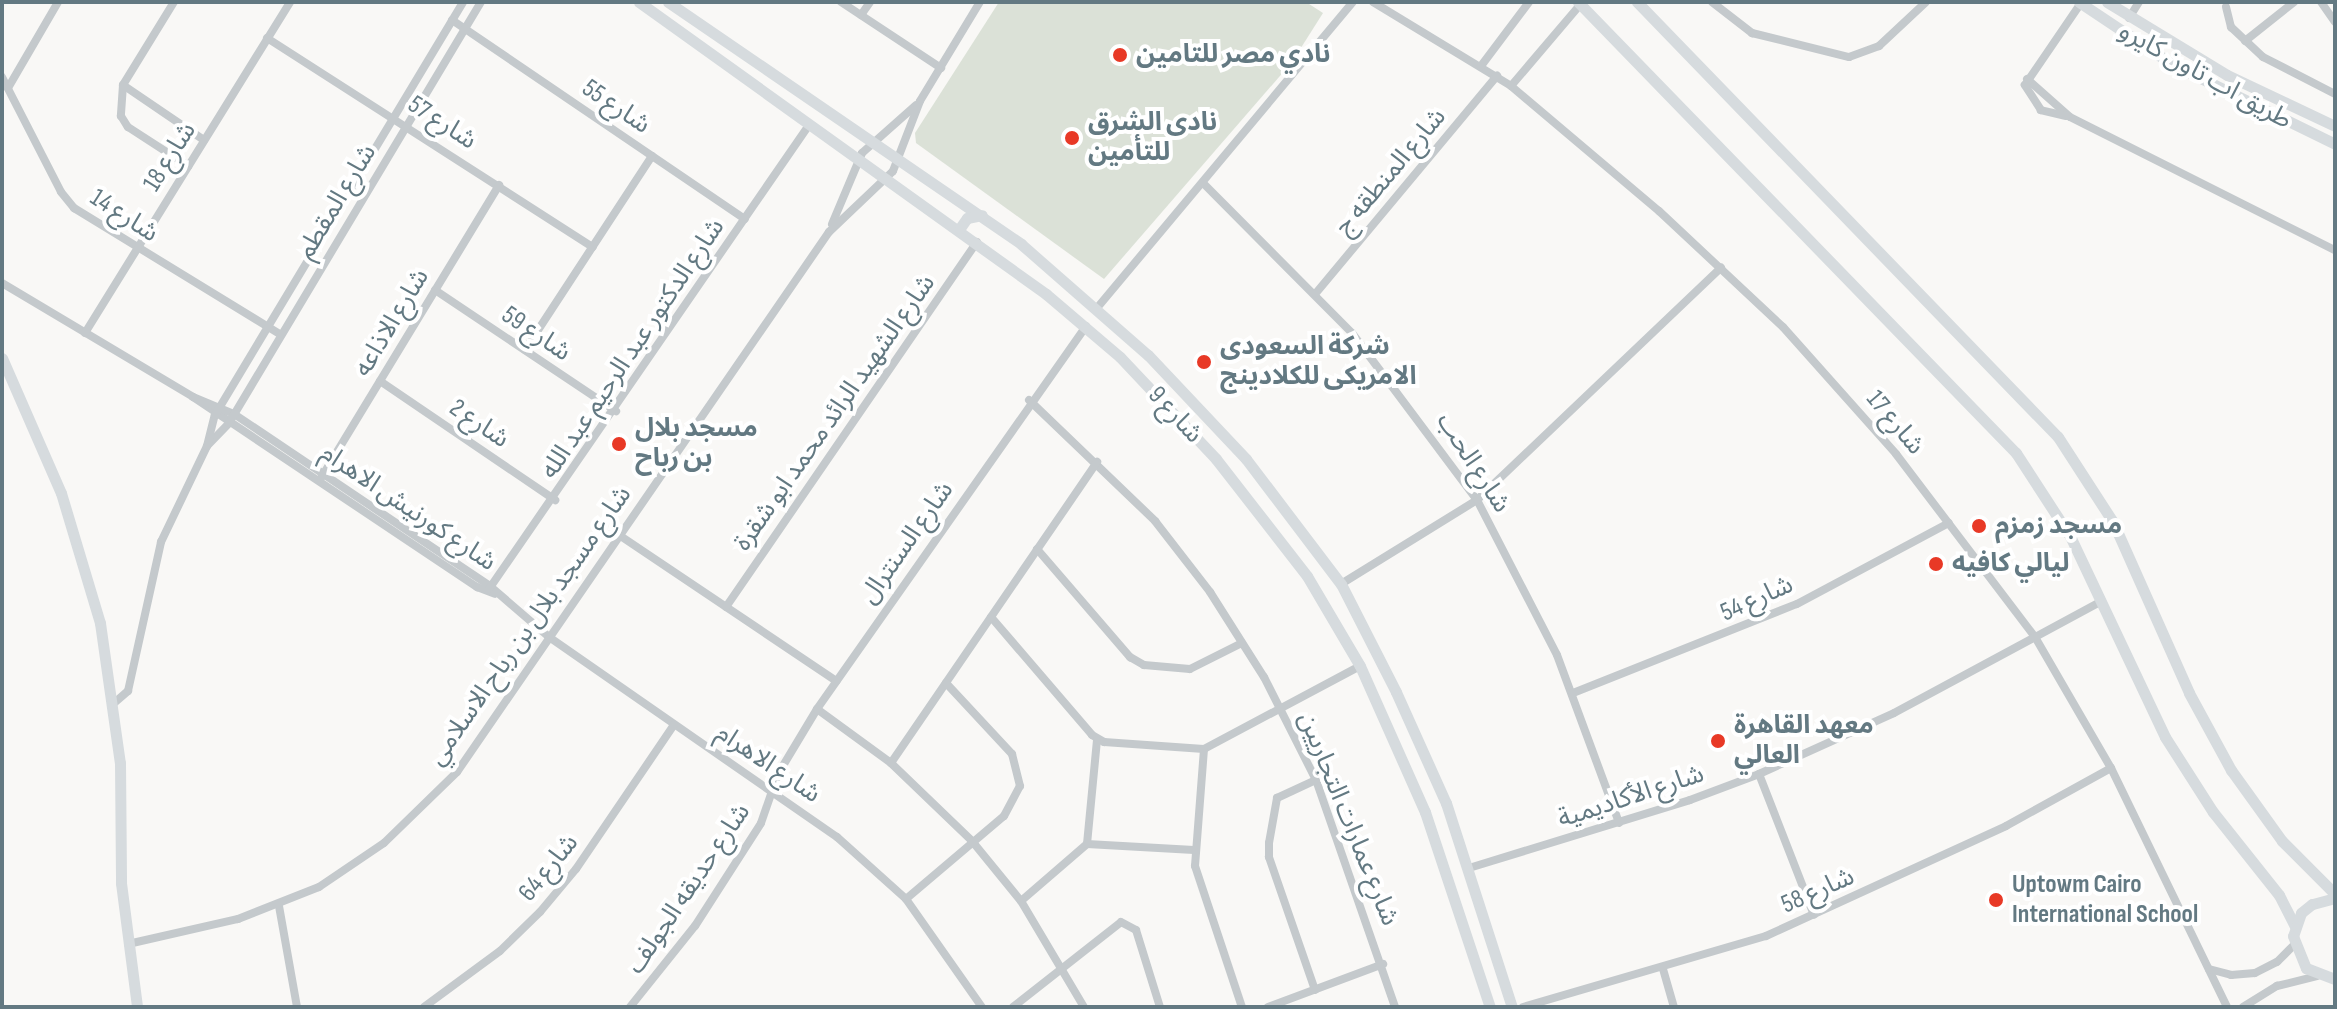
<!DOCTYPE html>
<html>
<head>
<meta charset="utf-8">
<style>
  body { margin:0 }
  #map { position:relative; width:2337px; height:1009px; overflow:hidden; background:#f9f8f6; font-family:"Sofia Sans Condensed","Noto Sans Arabic",sans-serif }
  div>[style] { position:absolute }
  .green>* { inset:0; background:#dbe1d7 }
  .street>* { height:8px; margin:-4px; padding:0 4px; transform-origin:4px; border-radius:4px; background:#c4c9cc }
  .secondary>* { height:11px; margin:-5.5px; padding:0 5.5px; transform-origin:5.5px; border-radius:5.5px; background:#d6dbde }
  .dots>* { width:22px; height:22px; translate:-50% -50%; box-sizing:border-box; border:4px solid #fff; border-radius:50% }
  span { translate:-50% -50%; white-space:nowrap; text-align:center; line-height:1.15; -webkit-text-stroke:8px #fff; paint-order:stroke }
  .poi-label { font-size:26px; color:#637982; font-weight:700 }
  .left { translate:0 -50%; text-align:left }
  .street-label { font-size:26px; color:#637982 }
  .frame { position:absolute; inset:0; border:4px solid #637982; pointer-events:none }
</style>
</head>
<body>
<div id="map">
  <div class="green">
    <i style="clip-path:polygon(999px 2px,1306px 2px,1323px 13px,1292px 62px,1104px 279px,916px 143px,915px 133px)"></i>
  </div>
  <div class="street">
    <i style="left:174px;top:2px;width:97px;rotate:121.6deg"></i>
    <i style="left:123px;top:85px;width:31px;rotate:94deg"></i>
    <i style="left:121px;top:116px;width:13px;rotate:58deg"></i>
    <i style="left:128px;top:127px;width:72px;rotate:33deg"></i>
    <i style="left:841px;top:2px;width:120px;rotate:33.4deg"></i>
    <i style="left:1373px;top:2px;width:162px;rotate:31.3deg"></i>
    <i style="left:1511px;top:86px;width:194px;rotate:40.2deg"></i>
    <i style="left:1659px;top:211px;width:170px;rotate:43.1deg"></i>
    <i style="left:1783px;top:327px;width:170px;rotate:48.3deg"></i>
    <i style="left:1896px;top:454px;width:230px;rotate:52.8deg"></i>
    <i style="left:2035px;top:637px;width:151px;rotate:59.9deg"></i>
    <i style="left:2111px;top:768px;width:266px;rotate:64.1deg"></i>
    <i style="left:1712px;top:2px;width:51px;rotate:37.8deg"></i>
    <i style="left:1752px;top:33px;width:100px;rotate:13.9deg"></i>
    <i style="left:1849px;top:57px;width:32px;rotate:-20deg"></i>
    <i style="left:1879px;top:46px;width:64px;rotate:-43.1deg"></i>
    <i style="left:2321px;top:2px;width:24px;rotate:55deg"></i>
    <i style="left:2226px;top:7px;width:21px;rotate:76deg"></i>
    <i style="left:2231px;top:27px;width:44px;rotate:43.2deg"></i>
    <i style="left:2263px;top:57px;width:81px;rotate:27.2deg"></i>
    <i style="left:861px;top:15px;width:16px;rotate:-55deg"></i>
    <i style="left:2129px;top:18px;width:19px;rotate:-58deg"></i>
    <i style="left:452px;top:20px;width:354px;rotate:34.2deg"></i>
    <i style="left:267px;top:38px;width:387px;rotate:32.7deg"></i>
    <i style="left:2245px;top:41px;width:63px;rotate:-38.5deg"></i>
    <i style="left:1481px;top:66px;width:80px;rotate:-53.1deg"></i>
    <i style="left:2px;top:77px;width:129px;rotate:62.8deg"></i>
    <i style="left:61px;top:192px;width:21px;rotate:51deg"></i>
    <i style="left:74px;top:208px;width:241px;rotate:31.5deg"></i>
    <i style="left:2027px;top:79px;width:57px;rotate:41.5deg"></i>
    <i style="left:2070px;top:117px;width:297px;rotate:26.7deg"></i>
    <i style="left:123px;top:85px;width:98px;rotate:34.2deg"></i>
    <i style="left:1511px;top:86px;width:106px;rotate:-49.6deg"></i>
    <i style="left:8px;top:88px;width:99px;rotate:-59.8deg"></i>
    <i style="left:2066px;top:116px;width:26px;rotate:-167deg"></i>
    <i style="left:2041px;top:110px;width:30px;rotate:-123deg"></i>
    <i style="left:2025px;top:85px;width:99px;rotate:-55.7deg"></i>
    <i style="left:1204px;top:184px;width:210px;rotate:45.2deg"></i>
    <i style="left:1352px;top:333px;width:209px;rotate:53.2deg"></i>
    <i style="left:1477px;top:500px;width:174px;rotate:62.7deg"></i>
    <i style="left:1557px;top:655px;width:179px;rotate:69.7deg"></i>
    <i style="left:832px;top:224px;width:77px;rotate:-67.1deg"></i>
    <i style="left:862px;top:153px;width:72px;rotate:-41.6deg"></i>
    <i style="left:2px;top:283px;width:222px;rotate:30.8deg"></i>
    <i style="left:193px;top:397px;width:342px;rotate:33.8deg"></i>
    <i style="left:477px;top:587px;width:19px;rotate:21deg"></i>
    <i style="left:435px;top:290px;width:218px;rotate:33.8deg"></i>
    <i style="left:1316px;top:293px;width:283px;rotate:-50.2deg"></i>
    <i style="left:1097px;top:308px;width:399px;rotate:-50.1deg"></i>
    <i style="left:85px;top:333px;width:389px;rotate:-58.2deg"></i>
    <i style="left:525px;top:350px;width:232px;rotate:-56.8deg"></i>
    <i style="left:380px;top:381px;width:212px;rotate:34.2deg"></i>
    <i style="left:193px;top:397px;width:44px;rotate:22.5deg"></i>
    <i style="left:234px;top:414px;width:310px;rotate:33.9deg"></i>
    <i style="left:491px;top:587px;width:77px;rotate:40.8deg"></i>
    <i style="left:549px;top:637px;width:351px;rotate:34.8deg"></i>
    <i style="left:837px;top:837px;width:93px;rotate:41.9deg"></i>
    <i style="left:906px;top:899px;width:132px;rotate:54.9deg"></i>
    <i style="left:1029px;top:400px;width:175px;rotate:43.8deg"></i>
    <i style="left:1155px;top:521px;width:90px;rotate:52.2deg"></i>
    <i style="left:1210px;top:592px;width:101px;rotate:57.6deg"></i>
    <i style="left:1264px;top:677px;width:115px;rotate:63.2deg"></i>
    <i style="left:1316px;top:780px;width:240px;rotate:70.8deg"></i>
    <i style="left:207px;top:446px;width:32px;rotate:-46deg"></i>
    <i style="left:229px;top:423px;width:491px;rotate:-59.1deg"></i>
    <i style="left:321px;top:478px;width:343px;rotate:-58.7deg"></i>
    <i style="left:619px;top:535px;width:262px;rotate:33.9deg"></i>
    <i style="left:1037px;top:549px;width:143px;rotate:49.3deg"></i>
    <i style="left:1130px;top:657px;width:16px;rotate:30deg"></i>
    <i style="left:1144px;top:665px;width:46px;rotate:5deg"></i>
    <i style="left:1190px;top:669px;width:58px;rotate:-26.6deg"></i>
    <i style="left:1341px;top:584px;width:160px;rotate:-31.7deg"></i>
    <i style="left:1477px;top:500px;width:337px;rotate:-43.6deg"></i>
    <i style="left:489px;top:589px;width:564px;rotate:-55.41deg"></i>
    <i style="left:726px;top:607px;width:443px;rotate:-55.5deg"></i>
    <i style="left:991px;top:617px;width:155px;rotate:49.4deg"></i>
    <i style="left:1092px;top:735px;width:14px;rotate:30deg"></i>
    <i style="left:1104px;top:742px;width:100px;rotate:4deg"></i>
    <i style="left:1204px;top:749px;width:177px;rotate:-28deg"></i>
    <i style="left:1573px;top:693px;width:241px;rotate:-21.7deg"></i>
    <i style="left:1797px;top:604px;width:172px;rotate:-28.1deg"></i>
    <i style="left:113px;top:704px;width:20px;rotate:-41deg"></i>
    <i style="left:128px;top:691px;width:153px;rotate:-77.5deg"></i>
    <i style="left:161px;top:542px;width:106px;rotate:-64.4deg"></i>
    <i style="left:207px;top:446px;width:32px;rotate:-76deg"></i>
    <i style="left:215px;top:415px;width:482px;rotate:-59deg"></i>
    <i style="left:817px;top:709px;width:92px;rotate:36.1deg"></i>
    <i style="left:891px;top:763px;width:112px;rotate:43.9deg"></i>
    <i style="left:972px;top:841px;width:77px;rotate:50.8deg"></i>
    <i style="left:1021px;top:901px;width:123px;rotate:59.3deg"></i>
    <i style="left:1204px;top:749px;width:117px;rotate:94.4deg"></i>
    <i style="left:1195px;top:866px;width:149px;rotate:71.6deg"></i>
    <i style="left:891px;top:763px;width:365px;rotate:-55.6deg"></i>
    <i style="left:1759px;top:774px;width:151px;rotate:68.7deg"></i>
    <i style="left:1087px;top:844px;width:107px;rotate:3.2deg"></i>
    <i style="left:1469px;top:868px;width:231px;rotate:-17.1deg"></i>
    <i style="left:1690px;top:800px;width:74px;rotate:-20.6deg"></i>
    <i style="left:1759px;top:774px;width:148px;rotate:-24.3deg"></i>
    <i style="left:1894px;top:713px;width:234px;rotate:-28.3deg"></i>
    <i style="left:906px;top:899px;width:128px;rotate:-40.3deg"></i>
    <i style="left:1004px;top:816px;width:34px;rotate:-62deg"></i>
    <i style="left:1020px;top:786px;width:33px;rotate:-104deg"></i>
    <i style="left:1012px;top:754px;width:97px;rotate:-132.9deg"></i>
    <i style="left:1021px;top:901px;width:87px;rotate:-40.8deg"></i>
    <i style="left:1087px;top:844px;width:104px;rotate:-84.5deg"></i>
    <i style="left:279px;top:906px;width:103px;rotate:79.9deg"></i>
    <i style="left:128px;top:944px;width:113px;rotate:-12.8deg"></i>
    <i style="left:238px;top:919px;width:87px;rotate:-21.6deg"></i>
    <i style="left:319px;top:887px;width:78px;rotate:-34.1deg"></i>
    <i style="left:384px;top:843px;width:102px;rotate:-44.2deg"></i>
    <i style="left:457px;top:772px;width:656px;rotate:-55.44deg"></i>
    <i style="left:829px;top:232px;width:88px;rotate:-43.6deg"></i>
    <i style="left:893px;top:171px;width:75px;rotate:-68.9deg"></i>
    <i style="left:920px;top:101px;width:116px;rotate:-58.8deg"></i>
    <i style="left:1663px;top:969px;width:40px;rotate:74deg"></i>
    <i style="left:2209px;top:969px;width:23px;rotate:15deg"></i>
    <i style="left:2231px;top:975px;width:24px;rotate:-5deg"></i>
    <i style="left:2255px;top:973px;width:25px;rotate:-27deg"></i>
    <i style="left:2277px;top:962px;width:24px;rotate:-45deg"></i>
    <i style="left:1315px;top:990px;width:141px;rotate:-109.1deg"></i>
    <i style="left:1269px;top:857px;width:14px;rotate:-90deg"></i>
    <i style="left:1269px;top:843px;width:46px;rotate:-79.9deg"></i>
    <i style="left:1277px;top:798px;width:43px;rotate:-24.8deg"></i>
    <i style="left:424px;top:1007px;width:94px;rotate:-36.4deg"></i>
    <i style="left:500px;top:951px;width:56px;rotate:-44.3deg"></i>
    <i style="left:540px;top:912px;width:56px;rotate:-50.1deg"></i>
    <i style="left:576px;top:869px;width:174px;rotate:-55.8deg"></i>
    <i style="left:630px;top:1007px;width:104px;rotate:-51.3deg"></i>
    <i style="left:695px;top:926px;width:122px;rotate:-57.3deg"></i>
    <i style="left:761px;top:823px;width:52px;rotate:-70.9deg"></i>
    <i style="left:778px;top:774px;width:76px;rotate:-59deg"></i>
    <i style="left:817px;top:709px;width:468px;rotate:-54.9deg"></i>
    <i style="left:1013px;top:1007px;width:137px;rotate:-38.2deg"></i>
    <i style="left:1121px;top:922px;width:17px;rotate:28deg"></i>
    <i style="left:1136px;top:930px;width:81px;rotate:72.7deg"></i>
    <i style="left:1268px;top:1007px;width:123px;rotate:-20.5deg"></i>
    <i style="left:1523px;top:1007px;width:253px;rotate:-16.3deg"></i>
    <i style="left:1766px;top:936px;width:264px;rotate:-24.6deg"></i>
    <i style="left:2006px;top:826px;width:120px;rotate:-28.9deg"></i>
    <i style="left:2243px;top:1007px;width:40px;rotate:-32deg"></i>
    <i style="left:2277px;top:986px;width:41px;rotate:-14deg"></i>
  </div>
  <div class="secondary">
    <i style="left:639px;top:2px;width:501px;rotate:35.66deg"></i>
    <i style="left:1046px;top:294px;width:97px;rotate:40.4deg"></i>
    <i style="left:1120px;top:357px;width:140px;rotate:46.7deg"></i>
    <i style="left:1216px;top:459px;width:148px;rotate:52.1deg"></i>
    <i style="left:1307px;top:576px;width:104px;rotate:59.5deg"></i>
    <i style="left:1360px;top:666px;width:160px;rotate:66deg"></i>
    <i style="left:1425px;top:812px;width:206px;rotate:71.6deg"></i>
    <i style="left:668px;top:2px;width:428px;rotate:34.4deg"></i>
    <i style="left:1021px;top:244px;width:169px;rotate:41.2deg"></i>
    <i style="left:1148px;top:355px;width:143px;rotate:46.7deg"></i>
    <i style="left:1246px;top:459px;width:157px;rotate:52.8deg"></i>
    <i style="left:1341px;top:584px;width:121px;rotate:63deg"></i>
    <i style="left:1396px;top:692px;width:122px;rotate:65.8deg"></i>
    <i style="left:1446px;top:803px;width:214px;rotate:72.1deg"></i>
    <i style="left:1578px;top:2px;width:629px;rotate:45.84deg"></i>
    <i style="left:2016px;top:453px;width:99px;rotate:57deg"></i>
    <i style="left:2070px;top:536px;width:222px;rotate:64.7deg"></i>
    <i style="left:2165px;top:737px;width:89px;rotate:57.4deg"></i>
    <i style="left:2213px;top:812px;width:106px;rotate:51.5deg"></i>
    <i style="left:2279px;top:895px;width:35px;rotate:63deg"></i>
    <i style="left:1637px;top:2px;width:605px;rotate:45.94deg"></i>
    <i style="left:2058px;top:437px;width:101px;rotate:57.1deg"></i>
    <i style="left:2113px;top:522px;width:187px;rotate:66deg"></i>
    <i style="left:2189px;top:693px;width:88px;rotate:61.4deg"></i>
    <i style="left:2231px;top:770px;width:87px;rotate:54.3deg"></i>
    <i style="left:2282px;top:841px;width:75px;rotate:45deg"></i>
    <i style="left:2079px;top:2px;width:112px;rotate:33.7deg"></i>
    <i style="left:2172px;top:64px;width:182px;rotate:26.1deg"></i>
    <i style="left:2107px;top:2px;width:140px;rotate:31.3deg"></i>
    <i style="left:2227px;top:75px;width:119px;rotate:25.3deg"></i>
    <i style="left:960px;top:228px;width:12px;rotate:-55deg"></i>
    <i style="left:967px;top:218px;width:15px;rotate:-11deg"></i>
    <i style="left:2px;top:358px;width:147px;rotate:66.4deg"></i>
    <i style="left:61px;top:493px;width:136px;rotate:73.3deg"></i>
    <i style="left:100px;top:623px;width:141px;rotate:81.9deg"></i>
    <i style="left:120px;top:763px;width:120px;rotate:89.5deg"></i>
    <i style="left:121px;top:883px;width:125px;rotate:82.6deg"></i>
    <i style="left:2335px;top:898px;width:24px;rotate:165deg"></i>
    <i style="left:2312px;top:904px;width:14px;rotate:141deg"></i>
    <i style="left:2301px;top:913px;width:24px;rotate:109deg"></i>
    <i style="left:2293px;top:936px;width:35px;rotate:68deg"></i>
    <i style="left:2306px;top:968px;width:31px;rotate:21deg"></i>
  </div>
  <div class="dots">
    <i style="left:1120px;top:55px;background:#e83926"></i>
    <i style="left:1072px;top:138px;background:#e83926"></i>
    <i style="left:1204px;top:362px;background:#e83926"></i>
    <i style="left:619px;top:444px;background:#e83926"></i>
    <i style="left:1979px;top:526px;background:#e83926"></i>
    <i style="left:1936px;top:564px;background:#e83926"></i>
    <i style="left:1718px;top:741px;background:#e83926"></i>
    <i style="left:1996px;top:900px;background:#e83926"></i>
  </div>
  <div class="poi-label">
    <span class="left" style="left:1136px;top:55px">نادي مصر للتامين</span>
    <span class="left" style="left:1088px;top:138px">نادى الشرق<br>للتأمين</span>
    <span class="left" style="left:1220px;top:362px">شركة السعودى<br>الامريكى للكلادينج</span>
    <span class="left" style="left:635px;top:444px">مسجد بلال<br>بن رباح</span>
    <span class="left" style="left:1995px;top:526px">مسجد زمزم</span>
    <span class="left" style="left:1952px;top:564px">ليالي كافيه</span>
    <span class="left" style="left:1734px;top:741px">معهد القاهرة<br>العالي</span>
    <span class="left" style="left:2012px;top:900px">Uptowm Cairo<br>International School</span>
  </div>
  <div class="street-label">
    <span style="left:2205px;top:76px;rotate:29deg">طريق اب تاون كايرو</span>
    <span style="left:616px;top:107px;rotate:34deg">شارع 55</span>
    <span style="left:442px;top:123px;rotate:33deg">شارع 57</span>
    <span style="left:170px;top:157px;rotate:-58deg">شارع 18</span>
    <span style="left:1391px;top:172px;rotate:-50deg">شارع المنطقه ج</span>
    <span style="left:337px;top:202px;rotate:-59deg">شارع المقطم</span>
    <span style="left:124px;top:216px;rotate:33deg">شارع 14</span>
    <span style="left:392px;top:323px;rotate:-59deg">شارع الاذاعه</span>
    <span style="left:536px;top:334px;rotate:34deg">شارع 59</span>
    <span style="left:633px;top:349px;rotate:-56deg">شارع الدكتور عبد الرحيم عبد الله</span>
    <span style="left:835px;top:413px;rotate:-55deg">شارع الشهيد الرائد محمد ابو شقرة</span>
    <span style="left:1175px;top:415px;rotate:47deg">شارع 9</span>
    <span style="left:1895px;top:423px;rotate:50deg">شارع 17</span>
    <span style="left:479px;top:424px;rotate:34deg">شارع 2</span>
    <span style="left:1473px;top:463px;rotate:57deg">شارع الحب</span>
    <span style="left:408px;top:508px;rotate:34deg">شارع كورنيش الاهرام</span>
    <span style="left:907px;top:543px;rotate:-55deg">شارع السنترال</span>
    <span style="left:1757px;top:599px;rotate:-24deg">شارع 54</span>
    <span style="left:530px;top:626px;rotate:-55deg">شارع مسجد بلال بن رباح الاسلامي</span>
    <span style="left:768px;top:764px;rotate:34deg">شارع الاهرام</span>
    <span style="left:1631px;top:797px;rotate:-18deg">شارع الأكاديمية</span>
    <span style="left:1348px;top:819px;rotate:68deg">شارع عمارات التجاريين</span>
    <span style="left:549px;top:868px;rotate:-51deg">شارع 64</span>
    <span style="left:689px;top:889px;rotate:-56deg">شارع حديقه الجولف</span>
    <span style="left:1818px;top:891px;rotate:-24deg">شارع 58</span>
  </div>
  <div class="frame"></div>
</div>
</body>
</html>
